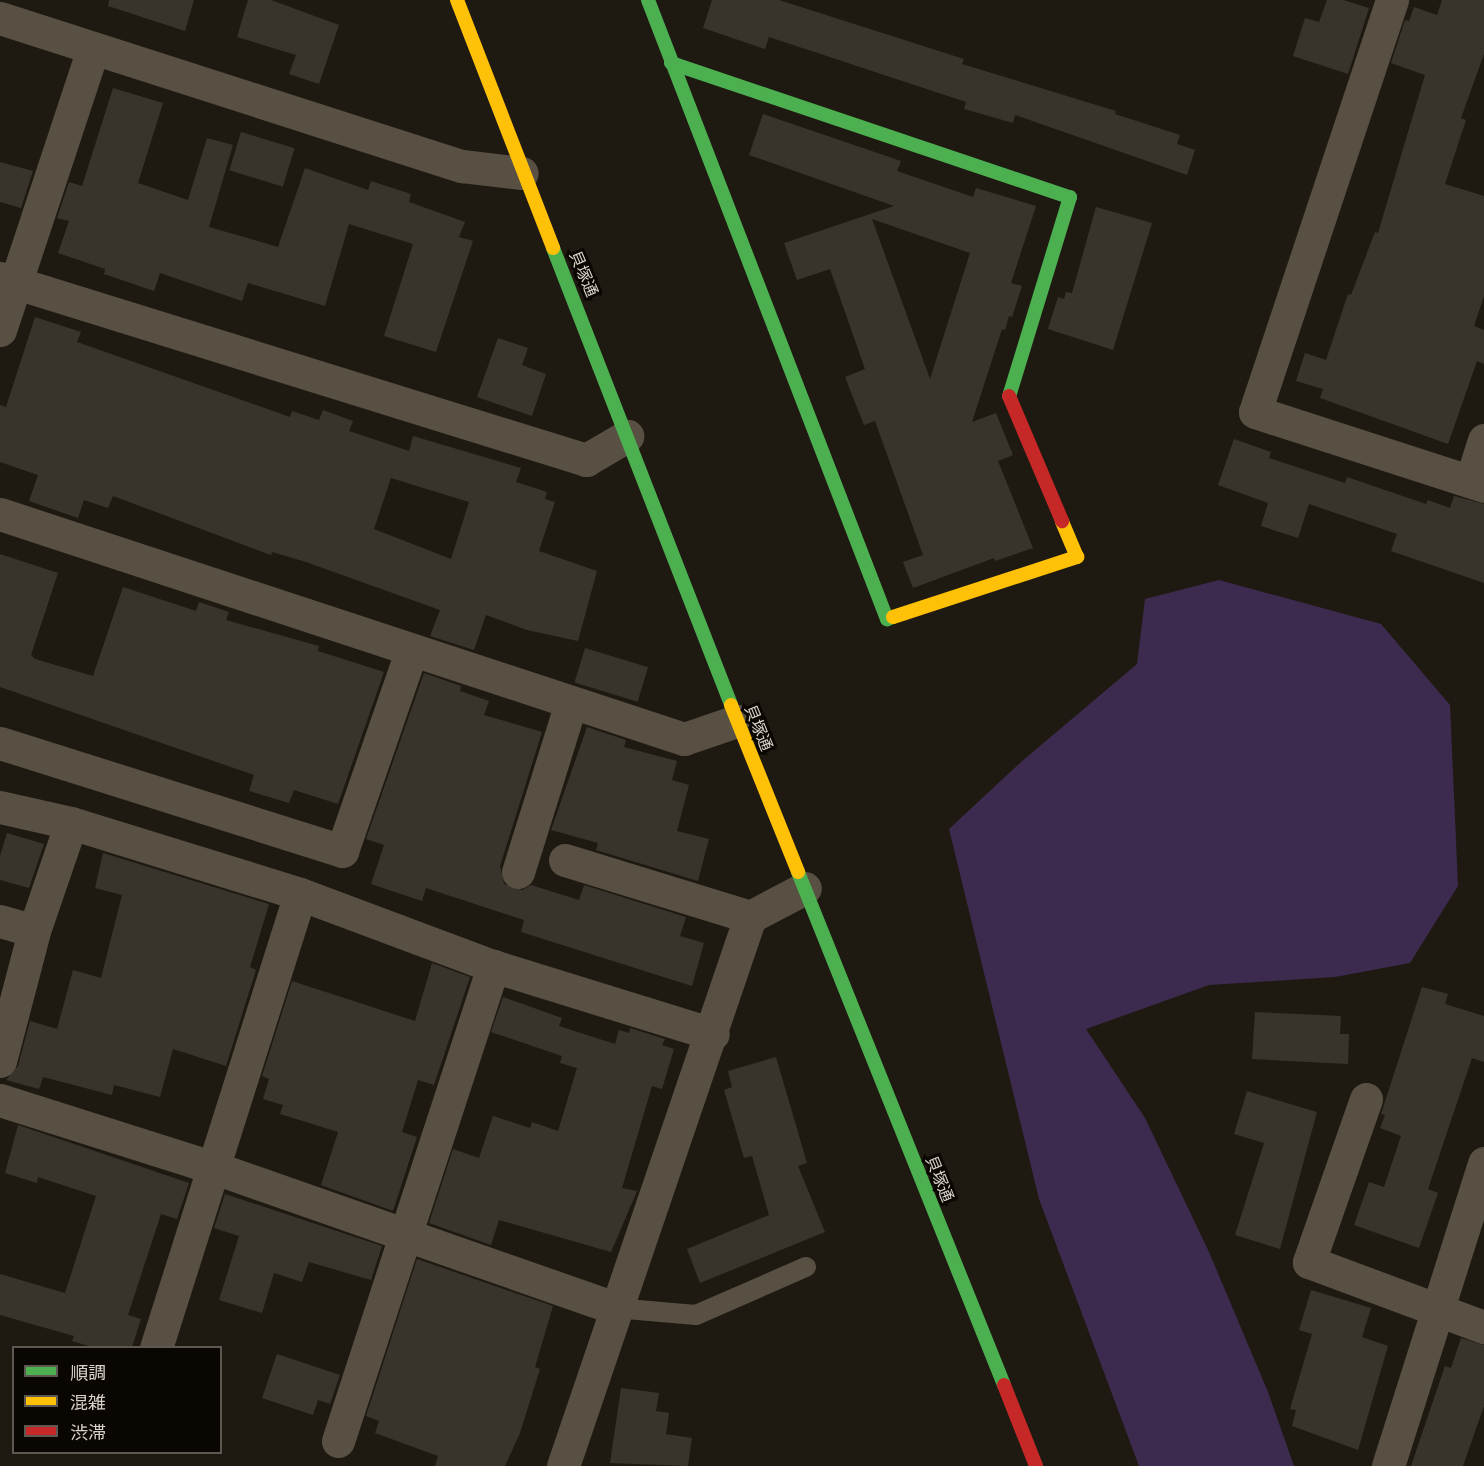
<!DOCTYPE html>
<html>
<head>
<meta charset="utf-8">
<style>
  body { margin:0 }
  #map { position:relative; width:1484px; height:1466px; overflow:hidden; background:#1f1a11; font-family:Rubik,"Noto Sans JP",sans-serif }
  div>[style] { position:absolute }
  .green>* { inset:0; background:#3c2b4e }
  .building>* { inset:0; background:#38342c; transform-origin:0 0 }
  .lane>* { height:20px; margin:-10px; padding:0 10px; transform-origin:10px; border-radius:10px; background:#585043 }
  .street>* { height:33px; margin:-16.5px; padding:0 16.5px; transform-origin:16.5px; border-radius:16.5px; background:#585043 }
  .fast>* { height:14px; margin:-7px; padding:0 7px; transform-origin:7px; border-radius:7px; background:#4caf50 }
  .slow>* { height:14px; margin:-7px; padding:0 7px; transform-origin:7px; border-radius:7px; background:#ffc107 }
  .jam>* { height:14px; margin:-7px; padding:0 7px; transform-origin:7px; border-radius:7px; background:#c62828 }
  span { translate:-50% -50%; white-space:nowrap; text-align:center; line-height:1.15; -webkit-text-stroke:6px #0a0602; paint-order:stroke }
  .street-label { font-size:16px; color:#d9d3c9 }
  .legend { position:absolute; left:12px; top:1346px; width:210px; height:108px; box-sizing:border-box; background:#0a0602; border:2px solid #5d5852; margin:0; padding:8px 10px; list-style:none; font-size:18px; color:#d9d3c9 }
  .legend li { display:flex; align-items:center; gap:12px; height:30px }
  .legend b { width:30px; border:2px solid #5d5852 }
</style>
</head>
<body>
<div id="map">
  <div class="green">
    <i style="clip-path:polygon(1219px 580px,1381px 624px,1450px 705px,1458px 886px,1410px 963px,1335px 977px,1209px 985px,1086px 1029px,1145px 1118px,1209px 1252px,1268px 1392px,1294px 1466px,1139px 1466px,1039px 1199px,949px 829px,1021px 762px,1137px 664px,1145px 599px)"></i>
  </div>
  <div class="building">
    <i style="clip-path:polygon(109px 0,194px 0,185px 31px,108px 6px)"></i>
    <i style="clip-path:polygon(248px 0,271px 0,339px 25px,319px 84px,289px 74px,296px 55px,237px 37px)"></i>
    <i style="clip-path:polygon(712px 0,779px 0,964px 59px,962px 64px,1116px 111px,1115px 114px,1180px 135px,1177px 144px,1195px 150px,1187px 175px,1015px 115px,1013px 123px,964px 109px,966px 102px,769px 37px,765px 49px,703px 28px)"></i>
    <i style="clip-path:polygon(1327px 0,1343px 0,1369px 8px,1348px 74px,1293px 56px,1305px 18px,1319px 22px)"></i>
    <i style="clip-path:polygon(1442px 0,1484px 0,1484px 54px,1461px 118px,1466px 120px,1445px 184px,1484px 196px,1484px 296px,1474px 326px,1484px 330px,1484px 364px,1477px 361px,1448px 444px,1320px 398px,1323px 389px,1296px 381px,1305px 353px,1326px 360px,1348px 294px,1351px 295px,1375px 232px,1378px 233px,1425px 75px,1391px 63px,1405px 20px,1409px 21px,1414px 7px,1437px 15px)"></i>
    <i style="clip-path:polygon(113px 88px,163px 103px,138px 183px,188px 200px,207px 138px,233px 145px,209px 227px,278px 247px,305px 168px,368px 190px,371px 181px,411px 194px,409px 202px,465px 222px,459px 237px,473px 241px,436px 352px,384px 336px,413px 244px,349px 224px,325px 306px,248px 283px,242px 301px,160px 273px,154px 291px,104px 274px,105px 269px,58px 253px,69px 221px,57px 218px,69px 182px,82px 186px)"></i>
    <i style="clip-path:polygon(evenodd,763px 114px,901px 161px,897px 171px,973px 197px,976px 188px,1036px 206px,1011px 283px,1022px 286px,1012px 317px,1009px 316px,1005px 330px,1002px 329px,972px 422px,996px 413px,1013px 455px,998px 461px,1033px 548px,995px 561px,994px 558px,913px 588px,903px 562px,923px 555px,875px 421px,864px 425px,845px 377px,865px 369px,830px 269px,797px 280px,784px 243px,894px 206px,749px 155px,763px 114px,872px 219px,970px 253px,930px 379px,872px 219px)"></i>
    <i style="left:241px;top:132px;width:56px;height:40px;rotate:17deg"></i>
    <i style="clip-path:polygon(0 162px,33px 171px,21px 208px,0 202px)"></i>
    <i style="clip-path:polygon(1096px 207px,1152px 223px,1113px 350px,1048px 329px,1058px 297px,1064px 299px,1066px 292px,1072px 293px)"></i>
    <i style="clip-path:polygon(evenodd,35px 317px,81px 332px,77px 342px,290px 417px,292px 411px,319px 420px,323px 410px,353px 421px,349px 431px,409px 451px,413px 436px,521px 468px,516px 482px,547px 492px,545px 499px,555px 502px,539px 551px,597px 571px,578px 641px,527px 630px,486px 615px,474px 650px,430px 636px,440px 610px,306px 562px,272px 552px,271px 555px,113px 496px,108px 508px,84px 500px,78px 518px,29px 501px,38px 475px,0 462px,0 405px,6px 407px,35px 317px,391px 478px,469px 502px,451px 559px,374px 529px,391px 478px)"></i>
    <i style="clip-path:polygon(498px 338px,528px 348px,522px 365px,546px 374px,532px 416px,477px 397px)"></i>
    <i style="clip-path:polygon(1234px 439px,1271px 452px,1269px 458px,1345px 483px,1347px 477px,1426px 504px,1428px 500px,1450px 508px,1454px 496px,1484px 504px,1484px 583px,1391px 551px,1397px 534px,1309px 504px,1298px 538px,1261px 526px,1268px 503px,1218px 485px)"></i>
    <i style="clip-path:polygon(0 554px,58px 573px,31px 655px,35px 659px,93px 676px,123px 587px,196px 611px,199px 602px,229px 612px,226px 620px,319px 646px,318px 651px,384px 672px,338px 804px,294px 790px,289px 803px,249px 791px,254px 775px,0 687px)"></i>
    <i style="left:585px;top:648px;width:66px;height:36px;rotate:17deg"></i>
    <i style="clip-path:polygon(424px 673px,461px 686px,460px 691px,489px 701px,484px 715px,542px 732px,500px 866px,504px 884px,522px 890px,531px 885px,579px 900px,584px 885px,686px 917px,680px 936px,704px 943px,692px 986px,521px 932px,524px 920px,426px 888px,422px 901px,371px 884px,384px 845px,366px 839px)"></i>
    <i style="clip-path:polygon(587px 727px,626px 740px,624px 747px,677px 761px,672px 780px,689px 785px,677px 831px,709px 839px,698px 881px,596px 850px,598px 843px,551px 830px)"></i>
    <i style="clip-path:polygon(7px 833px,44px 844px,29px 888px,0 880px,0 856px)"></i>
    <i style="clip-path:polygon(103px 853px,269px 904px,250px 967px,256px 970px,226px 1066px,173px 1049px,160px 1097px,114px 1085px,112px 1095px,43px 1077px,39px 1089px,6px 1080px,18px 1066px,30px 1021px,57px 1029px,73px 970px,101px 978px,122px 895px,95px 888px)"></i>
    <i style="clip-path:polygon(432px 963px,470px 977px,434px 1085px,418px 1080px,402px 1132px,417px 1137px,393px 1211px,321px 1185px,338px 1132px,280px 1114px,283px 1105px,263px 1099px,269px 1079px,262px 1076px,292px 981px,415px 1021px)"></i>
    <i style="clip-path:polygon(1422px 987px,1448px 994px,1445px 1004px,1484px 1016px,1484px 1062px,1472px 1058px,1428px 1189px,1438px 1193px,1419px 1248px,1354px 1225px,1369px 1182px,1384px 1187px,1401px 1136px,1380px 1128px,1385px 1115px,1381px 1114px)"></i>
    <i style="clip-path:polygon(503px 997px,562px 1018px,559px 1026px,615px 1044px,619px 1030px,629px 1033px,630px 1028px,665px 1039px,662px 1045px,674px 1049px,662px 1089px,652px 1086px,622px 1188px,637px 1191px,611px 1252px,499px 1220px,491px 1245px,429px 1223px,453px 1149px,479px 1158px,493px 1116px,530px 1128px,532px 1122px,558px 1131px,577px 1068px,560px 1063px,562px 1056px,491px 1032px)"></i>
    <i style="clip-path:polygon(1255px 1012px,1341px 1016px,1340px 1034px,1349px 1034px,1348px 1064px,1252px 1059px)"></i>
    <i style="clip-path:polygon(776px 1057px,807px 1163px,798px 1166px,825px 1232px,700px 1283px,687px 1249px,769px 1215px,752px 1156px,744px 1158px,724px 1090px,732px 1087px,728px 1071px)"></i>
    <i style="clip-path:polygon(1247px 1091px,1317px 1112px,1280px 1249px,1235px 1235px,1264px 1143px,1234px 1134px)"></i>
    <i style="clip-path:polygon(18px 1125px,189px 1183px,177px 1219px,161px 1214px,128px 1315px,141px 1319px,132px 1347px,92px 1347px,72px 1341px,74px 1336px,0 1315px,0 1274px,65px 1293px,96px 1196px,38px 1177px,37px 1183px,5px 1173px)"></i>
    <i style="clip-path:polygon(225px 1194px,382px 1246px,371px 1280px,309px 1262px,302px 1282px,274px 1273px,262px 1313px,219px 1300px,239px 1236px,214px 1228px)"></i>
    <i style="clip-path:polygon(417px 1259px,553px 1306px,535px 1367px,540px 1369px,520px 1433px,505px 1466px,435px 1466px,438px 1456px,375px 1433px,379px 1421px,366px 1416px)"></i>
    <i style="clip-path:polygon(1311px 1290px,1371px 1308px,1362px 1337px,1388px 1346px,1358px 1450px,1292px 1426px,1296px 1410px,1290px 1409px,1312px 1334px,1299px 1330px)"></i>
    <i style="clip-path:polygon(1461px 1338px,1484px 1345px,1484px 1406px,1463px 1466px,1411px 1466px,1445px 1366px,1451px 1368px)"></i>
    <i style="clip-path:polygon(277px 1354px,340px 1375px,330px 1404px,318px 1400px,313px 1415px,262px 1398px)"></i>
    <i style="clip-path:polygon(621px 1388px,659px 1393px,656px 1411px,669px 1413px,666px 1434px,692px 1438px,688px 1466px,610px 1463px)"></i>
  </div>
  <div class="lane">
    <i style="left:615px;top:1308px;width:81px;rotate:4.9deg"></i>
    <i style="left:696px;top:1315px;width:120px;rotate:-23.6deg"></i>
  </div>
  <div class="street">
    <i style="left:1392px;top:0;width:434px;rotate:108.4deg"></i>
    <i style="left:1255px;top:412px;width:241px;rotate:17.9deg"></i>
    <i style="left:0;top:18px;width:485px;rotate:17.8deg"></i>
    <i style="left:462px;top:166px;width:60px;rotate:6.7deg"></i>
    <i style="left:0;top:278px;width:614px;rotate:17.25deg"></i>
    <i style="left:586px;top:460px;width:48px;rotate:-30.3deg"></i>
    <i style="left:0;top:330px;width:296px;rotate:-71.7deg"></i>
    <i style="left:1471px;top:481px;width:43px;rotate:-72.4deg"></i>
    <i style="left:0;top:514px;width:720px;rotate:18.21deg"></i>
    <i style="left:684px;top:739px;width:56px;rotate:-18.8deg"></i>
    <i style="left:0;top:743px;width:359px;rotate:17.5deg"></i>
    <i style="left:342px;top:851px;width:211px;rotate:-70.9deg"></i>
    <i style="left:0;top:807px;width:73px;rotate:12.7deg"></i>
    <i style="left:71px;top:823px;width:240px;rotate:17.2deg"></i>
    <i style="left:300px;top:894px;width:206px;rotate:20.5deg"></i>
    <i style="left:493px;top:966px;width:230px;rotate:17.2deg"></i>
    <i style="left:565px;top:860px;width:194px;rotate:17.1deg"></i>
    <i style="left:518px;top:872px;width:177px;rotate:-72.6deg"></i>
    <i style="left:0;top:921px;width:35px;rotate:16deg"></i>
    <i style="left:0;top:1061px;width:134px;rotate:-75.3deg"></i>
    <i style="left:34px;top:931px;width:114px;rotate:-71.1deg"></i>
    <i style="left:1366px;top:1099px;width:173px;rotate:109.3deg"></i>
    <i style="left:1309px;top:1262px;width:187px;rotate:20.4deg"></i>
    <i style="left:0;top:1100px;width:225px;rotate:17.6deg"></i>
    <i style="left:215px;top:1168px;width:424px;rotate:19.3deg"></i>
    <i style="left:156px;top:1348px;width:476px;rotate:-72.4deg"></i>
    <i style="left:338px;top:1441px;width:500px;rotate:-71.9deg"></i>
    <i style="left:563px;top:1466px;width:580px;rotate:-71.19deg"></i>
    <i style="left:750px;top:917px;width:62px;rotate:-27.8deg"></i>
    <i style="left:1388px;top:1466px;width:318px;rotate:-72.4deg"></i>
  </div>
  <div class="fast">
    <i style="left:648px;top:0;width:664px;rotate:68.89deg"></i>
    <i style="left:887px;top:619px;width:6px;rotate:-18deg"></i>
    <i style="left:671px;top:63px;width:421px;rotate:18.6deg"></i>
    <i style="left:1070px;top:197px;width:208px;rotate:107deg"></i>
    <i style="left:553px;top:248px;width:490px;rotate:68.7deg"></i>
    <i style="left:798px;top:872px;width:553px;rotate:68.12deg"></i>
  </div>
  <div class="slow">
    <i style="left:457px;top:0;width:266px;rotate:68.8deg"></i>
    <i style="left:893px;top:617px;width:194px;rotate:-18.1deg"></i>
    <i style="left:1077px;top:557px;width:39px;rotate:-113deg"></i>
    <i style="left:731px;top:705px;width:180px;rotate:68.1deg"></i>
  </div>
  <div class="jam">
    <i style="left:1009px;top:396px;width:136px;rotate:67deg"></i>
    <i style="left:1004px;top:1385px;width:87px;rotate:68.4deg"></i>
  </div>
  <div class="street-label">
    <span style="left:583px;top:274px;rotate:67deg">貝塚通</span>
    <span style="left:758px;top:728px;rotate:68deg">貝塚通</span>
    <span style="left:939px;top:1179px;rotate:68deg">貝塚通</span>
  </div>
  <ul class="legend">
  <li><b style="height:8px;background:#4caf50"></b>順調</li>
  <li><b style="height:8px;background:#ffc107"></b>混雑</li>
  <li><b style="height:8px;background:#c62828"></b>渋滞</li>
  </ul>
</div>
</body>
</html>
